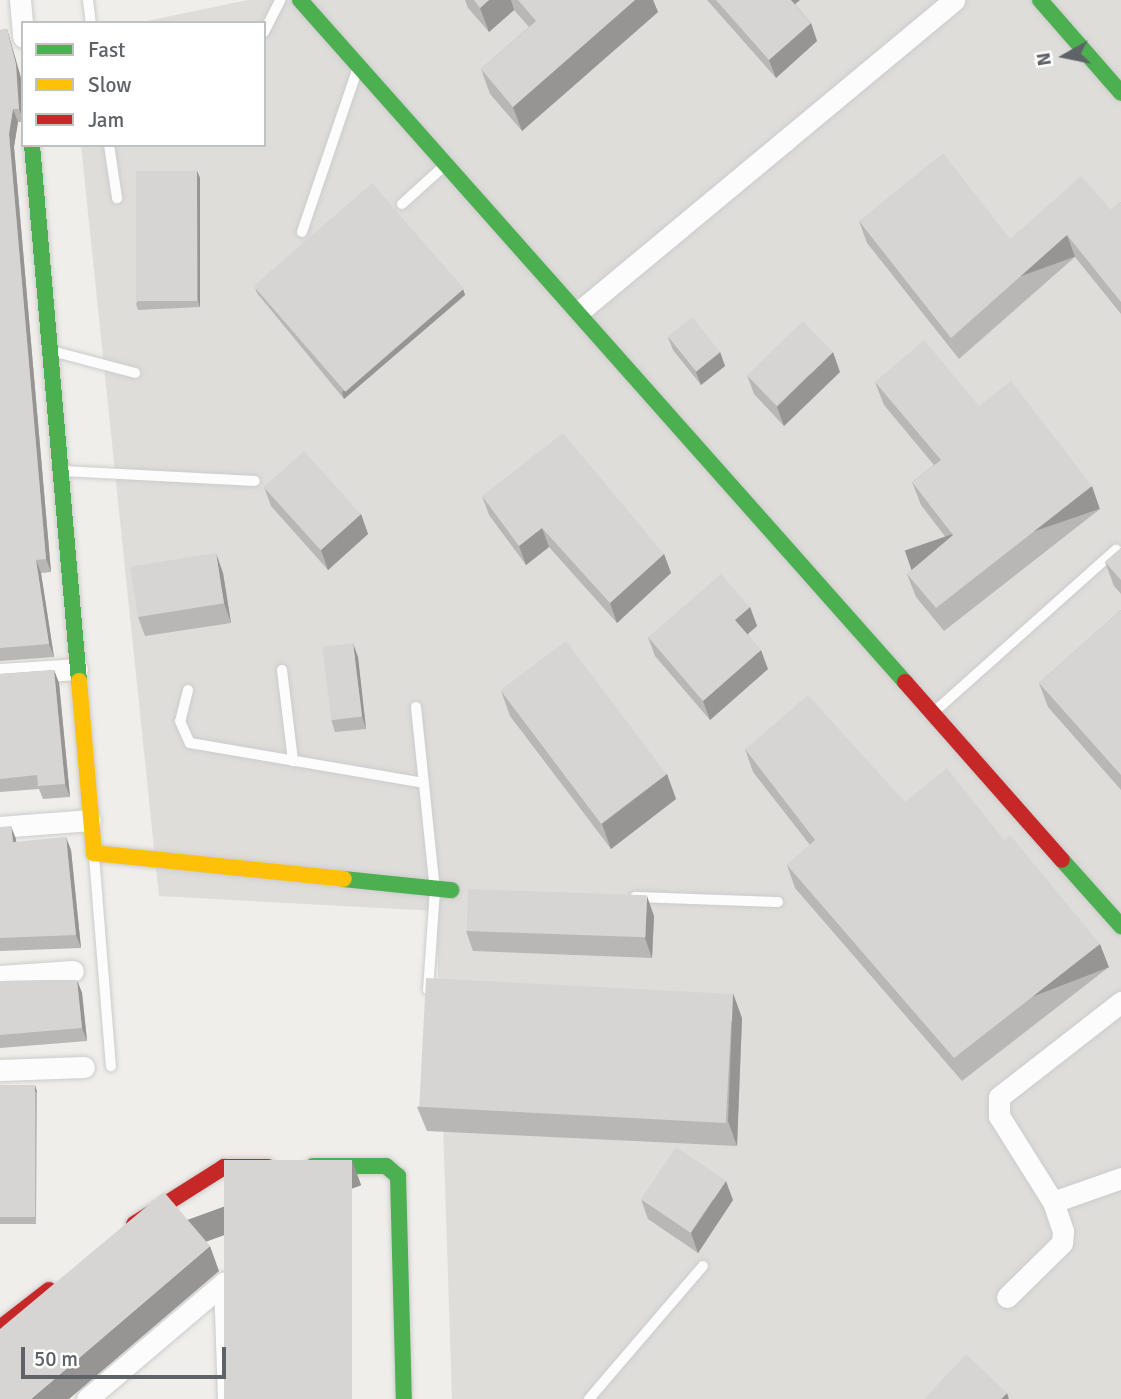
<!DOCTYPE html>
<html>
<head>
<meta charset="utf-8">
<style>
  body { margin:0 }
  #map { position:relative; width:1121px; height:1399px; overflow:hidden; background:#efeeea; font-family:Signika,sans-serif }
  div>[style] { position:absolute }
  .industrial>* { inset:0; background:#dfddda }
  .roads { filter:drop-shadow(0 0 2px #cbcccc) drop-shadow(0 0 2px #cbcccc) }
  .lane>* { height:10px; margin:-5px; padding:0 5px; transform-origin:5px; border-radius:5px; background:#fdfcfc }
  .street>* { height:21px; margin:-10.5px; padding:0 10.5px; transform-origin:10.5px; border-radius:10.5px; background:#fdfcfc }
  .fast>* { height:16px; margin:-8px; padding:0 8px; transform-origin:8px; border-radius:8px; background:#4caf50 }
  .slow>* { height:16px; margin:-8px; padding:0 8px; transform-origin:8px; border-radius:8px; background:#ffc107 }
  .jam>* { height:16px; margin:-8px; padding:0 8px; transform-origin:8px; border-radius:8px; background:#c62828 }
  .wall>* { inset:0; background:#b8b7b5 }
  .shaded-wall>* { inset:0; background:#969594; transform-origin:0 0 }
  .building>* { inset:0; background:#d6d5d3; transform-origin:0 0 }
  span { translate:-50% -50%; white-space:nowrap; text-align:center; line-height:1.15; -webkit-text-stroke:5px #fff; paint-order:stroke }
  .legend { position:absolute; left:21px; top:21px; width:245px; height:126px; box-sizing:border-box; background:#fff; border:2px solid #bfc1c3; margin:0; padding:9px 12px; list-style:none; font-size:21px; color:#5f6368 }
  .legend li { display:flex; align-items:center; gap:14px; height:35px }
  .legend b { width:35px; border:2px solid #bfc1c3 }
  .north { position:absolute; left:1030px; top:21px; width:70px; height:70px; -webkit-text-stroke:5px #fff; paint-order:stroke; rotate:261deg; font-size:19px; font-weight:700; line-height:28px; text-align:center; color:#5f6368 }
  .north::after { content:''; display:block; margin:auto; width:24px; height:32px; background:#5f6368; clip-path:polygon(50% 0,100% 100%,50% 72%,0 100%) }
  .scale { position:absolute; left:21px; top:1347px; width:205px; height:32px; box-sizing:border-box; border:4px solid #5f6368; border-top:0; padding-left:9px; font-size:21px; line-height:24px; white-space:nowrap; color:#5f6368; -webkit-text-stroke:5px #fff; paint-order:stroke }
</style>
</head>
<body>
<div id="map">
  <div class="industrial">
    <i style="clip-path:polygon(248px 0,1121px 0,1121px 1399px,452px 1399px,436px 911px,159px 896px,81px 145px,264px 145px,264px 23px,137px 23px)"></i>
  </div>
  <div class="roads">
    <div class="lane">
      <i style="left:88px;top:0;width:23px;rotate:83deg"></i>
      <i style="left:264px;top:32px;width:36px;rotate:-63deg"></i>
      <i style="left:109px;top:145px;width:54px;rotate:81.4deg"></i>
      <i style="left:402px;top:204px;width:57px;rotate:-42.1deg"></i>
      <i style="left:302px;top:232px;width:171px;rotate:-71.2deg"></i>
      <i style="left:52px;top:351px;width:86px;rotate:14.8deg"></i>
      <i style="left:63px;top:471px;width:192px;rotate:3deg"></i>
      <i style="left:282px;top:670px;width:92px;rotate:83.1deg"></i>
      <i style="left:188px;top:690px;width:32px;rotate:104deg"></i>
      <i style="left:180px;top:721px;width:24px;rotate:66deg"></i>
      <i style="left:190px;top:743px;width:237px;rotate:9.7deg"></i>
      <i style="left:416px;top:707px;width:184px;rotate:84.1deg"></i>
      <i style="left:435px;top:890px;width:100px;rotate:94deg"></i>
      <i style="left:934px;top:712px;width:244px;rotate:-41.7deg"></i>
      <i style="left:94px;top:856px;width:211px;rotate:85.4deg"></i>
      <i style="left:635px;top:897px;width:143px;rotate:2deg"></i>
      <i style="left:589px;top:1399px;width:175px;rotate:-49.4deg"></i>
    </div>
    <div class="street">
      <i style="left:20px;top:0;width:37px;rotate:85deg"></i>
      <i style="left:581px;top:310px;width:485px;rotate:-39.7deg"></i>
      <i style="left:0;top:674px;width:77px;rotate:-3.7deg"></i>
      <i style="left:0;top:827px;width:90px;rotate:-4.4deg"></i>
      <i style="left:0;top:976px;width:73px;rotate:-3.9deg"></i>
      <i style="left:0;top:1070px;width:84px;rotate:-2deg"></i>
      <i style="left:1053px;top:1202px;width:72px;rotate:-19.4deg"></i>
      <i style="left:1007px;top:1297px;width:77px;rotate:-44.5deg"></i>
      <i style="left:1062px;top:1243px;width:12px;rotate:-85deg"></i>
      <i style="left:1063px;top:1231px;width:31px;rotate:-109deg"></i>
      <i style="left:1053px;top:1202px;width:102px;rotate:-122.1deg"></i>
      <i style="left:999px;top:1116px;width:19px;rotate:-90deg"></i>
      <i style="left:999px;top:1097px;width:155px;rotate:-37.9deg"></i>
      <i style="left:87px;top:1399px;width:180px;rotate:-40.3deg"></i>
      <i style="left:224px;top:1283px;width:116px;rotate:88deg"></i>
    </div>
    <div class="fast">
      <i style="left:300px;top:0;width:912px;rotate:48.42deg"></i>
      <i style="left:1040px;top:0;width:123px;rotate:48.9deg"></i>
      <i style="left:32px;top:145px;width:538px;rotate:84.99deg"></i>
      <i style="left:1062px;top:860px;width:89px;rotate:48.2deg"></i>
      <i style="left:344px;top:879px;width:108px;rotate:5.9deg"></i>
      <i style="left:313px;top:1166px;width:73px"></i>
      <i style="left:386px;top:1166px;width:16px;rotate:40deg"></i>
      <i style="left:398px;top:1176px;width:223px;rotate:88.5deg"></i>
    </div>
    <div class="slow">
      <i style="left:79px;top:681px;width:173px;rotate:85deg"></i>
      <i style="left:94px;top:853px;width:251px;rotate:5.9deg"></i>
    </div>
    <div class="jam">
      <i style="left:905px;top:682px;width:237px;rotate:48.6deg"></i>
      <i style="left:134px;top:1224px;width:107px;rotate:-32.3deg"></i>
      <i style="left:224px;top:1167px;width:44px"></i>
      <i style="left:0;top:1328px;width:62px;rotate:-37.8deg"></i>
    </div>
  </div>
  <div class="wall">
    <i style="clip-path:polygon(465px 0,653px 0,658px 12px,522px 131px,490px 94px,481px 69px,529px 27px,514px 10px,489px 32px,468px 8px)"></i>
    <i style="clip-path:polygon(707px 0,800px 0,795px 4px,811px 23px,817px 41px,776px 78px)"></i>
    <i style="clip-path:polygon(7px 29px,21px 78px,23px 122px,18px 122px,14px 147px,51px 572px,41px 573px,54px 657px,0 661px,0 30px)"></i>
    <i style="clip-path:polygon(197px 171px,200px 178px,200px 307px,138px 310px,136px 304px)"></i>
    <i style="clip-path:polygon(1121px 202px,1121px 314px,1075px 257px,959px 359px,867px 243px,859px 221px,1010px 239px,1111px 210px)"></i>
    <i style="clip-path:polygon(255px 287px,463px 289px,465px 295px,344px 399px,257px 293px)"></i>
    <i style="clip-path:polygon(668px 337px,720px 352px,725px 366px,701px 385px,673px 350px)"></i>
    <i style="clip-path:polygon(840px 372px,784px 426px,754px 394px,747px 375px)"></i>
    <i style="clip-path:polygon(875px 382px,979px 406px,1100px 509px,944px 631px,916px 597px,907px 574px,947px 539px,921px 505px,912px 482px,934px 465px,884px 405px)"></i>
    <i style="clip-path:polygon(264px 487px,361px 514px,368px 534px,328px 570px,271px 506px)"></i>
    <i style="clip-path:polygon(482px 496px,664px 554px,671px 573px,617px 623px,549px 547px,526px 565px,489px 515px)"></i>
    <i style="clip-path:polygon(1121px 548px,1121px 594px,1114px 586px,1105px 562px)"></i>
    <i style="clip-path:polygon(223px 573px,231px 623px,145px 636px,138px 617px)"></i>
    <i style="clip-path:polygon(750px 607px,757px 626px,748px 634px,768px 669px,710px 720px,655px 656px,648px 637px)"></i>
    <i style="clip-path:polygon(1121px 610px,1121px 790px,1048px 707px,1039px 683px)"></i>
    <i style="clip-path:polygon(358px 657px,366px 729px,335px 732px,331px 719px)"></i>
    <i style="clip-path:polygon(54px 670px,59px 683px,70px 797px,43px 799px,39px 789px,0 792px,0 674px)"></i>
    <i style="clip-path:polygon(501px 691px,667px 774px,676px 799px,611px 849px,510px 716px)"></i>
    <i style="clip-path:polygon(745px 749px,905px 802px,1004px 840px,1109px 967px,962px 1081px,795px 888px,787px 865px,810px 845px,753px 772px)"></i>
    <i style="clip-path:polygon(0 827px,16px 839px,16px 842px,71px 850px,81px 948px,0 951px)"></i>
    <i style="clip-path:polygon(654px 916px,652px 958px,473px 951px,466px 931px)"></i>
    <i style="clip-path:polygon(77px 980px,82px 993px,87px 1041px,0 1048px,0 981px)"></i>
    <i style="clip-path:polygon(742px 1018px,737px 1146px,427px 1131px,417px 1107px)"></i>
    <i style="clip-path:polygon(35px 1085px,37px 1092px,36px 1224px,0 1224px,0 1086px)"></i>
    <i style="clip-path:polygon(641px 1199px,733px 1200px,698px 1253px,648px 1219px)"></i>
  </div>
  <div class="shaded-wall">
    <i style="clip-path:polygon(489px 0,511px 0,514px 10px,489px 32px,480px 8px)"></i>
    <i style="clip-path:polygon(635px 0,653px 0,658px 12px,522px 131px,513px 107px)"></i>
    <i style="clip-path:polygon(786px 0,800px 0,789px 9px)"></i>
    <i style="clip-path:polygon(811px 23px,817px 41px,776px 78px,769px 60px)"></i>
    <i style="clip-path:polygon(7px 29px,21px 78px,23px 119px,19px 109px)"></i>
    <i style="clip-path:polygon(13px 109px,18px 122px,14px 147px,51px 572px,46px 559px,9px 134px)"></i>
    <i style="clip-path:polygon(197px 171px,200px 178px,200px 307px,198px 301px)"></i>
    <i style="left:1067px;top:235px;width:23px;height:155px;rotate:70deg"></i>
    <i style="clip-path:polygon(463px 289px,465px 295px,344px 399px,342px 392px)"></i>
    <i style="clip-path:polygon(720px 352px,725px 366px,701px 385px,696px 372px)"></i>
    <i style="clip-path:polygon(833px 352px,840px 372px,784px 426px,777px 407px)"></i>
    <i style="left:1092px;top:486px;width:24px;height:198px;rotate:71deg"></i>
    <i style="clip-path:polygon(361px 514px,368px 534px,328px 570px,321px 550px)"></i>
    <i style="clip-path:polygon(542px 528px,549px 547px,526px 565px,519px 546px)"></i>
    <i style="clip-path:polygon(216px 553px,223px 573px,231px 623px,224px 603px)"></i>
    <i style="clip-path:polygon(664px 554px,671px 573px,617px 623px,610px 603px)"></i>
    <i style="clip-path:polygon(36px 560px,41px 573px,54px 657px,49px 644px)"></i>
    <i style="clip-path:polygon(750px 607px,757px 626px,742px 639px,735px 620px)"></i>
    <i style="clip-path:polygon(353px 643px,358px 657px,366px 729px,362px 716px)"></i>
    <i style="clip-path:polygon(761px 650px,768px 669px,710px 720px,703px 701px)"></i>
    <i style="clip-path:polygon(54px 670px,59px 683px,70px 797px,65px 784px)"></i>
    <i style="clip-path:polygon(667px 774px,676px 799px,611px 849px,602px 824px)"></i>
    <i style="clip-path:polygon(11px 826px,16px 839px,17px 855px,13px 842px)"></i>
    <i style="clip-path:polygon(66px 837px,71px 850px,81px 948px,76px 935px)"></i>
    <i style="clip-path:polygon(647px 896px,654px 916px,652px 958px,645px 938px)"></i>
    <i style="left:1100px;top:944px;width:25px;height:185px;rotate:69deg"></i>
    <i style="clip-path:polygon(77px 980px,82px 993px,87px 1041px,82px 1028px)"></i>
    <i style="clip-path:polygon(733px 993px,742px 1018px,737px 1146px,728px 1121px)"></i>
    <i style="left:35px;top:1085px;width:7px;height:132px;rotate:74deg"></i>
    <i style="left:352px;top:1160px;width:27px;height:239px;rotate:70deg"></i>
    <i style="clip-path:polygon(726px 1181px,733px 1200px,698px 1253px,691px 1233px)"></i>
    <i style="clip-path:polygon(210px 1246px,219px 1271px,69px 1399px,31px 1399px)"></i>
    <i style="clip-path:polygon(1007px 1393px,1009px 1399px,1001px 1399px)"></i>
  </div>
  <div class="building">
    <i style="clip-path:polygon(474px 0,489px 0,480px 8px)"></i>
    <i style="clip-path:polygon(518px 0,635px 0,513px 107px,481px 69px,536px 21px)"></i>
    <i style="clip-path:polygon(716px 0,791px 0,811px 23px,769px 60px)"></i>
    <i style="clip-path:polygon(7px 29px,16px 64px,19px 109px,13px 109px,9px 134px,46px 559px,36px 560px,49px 644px,0 648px,0 30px)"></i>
    <i style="clip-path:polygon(943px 153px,1010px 239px,1081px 176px,1111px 210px,1121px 202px,1121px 302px,1067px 235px,951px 338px,859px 221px)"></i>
    <i style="left:197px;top:171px;width:130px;height:61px;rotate:90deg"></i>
    <i style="left:372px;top:183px;width:140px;height:157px;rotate:49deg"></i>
    <i style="left:692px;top:317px;width:45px;height:31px;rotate:51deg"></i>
    <i style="left:803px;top:321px;width:43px;height:78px;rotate:46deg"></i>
    <i style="clip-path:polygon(924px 340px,979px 406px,1011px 381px,1092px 486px,936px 608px,907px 574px,953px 535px,912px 482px,941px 460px,875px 382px)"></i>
    <i style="clip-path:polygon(563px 433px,664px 554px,610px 603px,542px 528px,519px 546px,482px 496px)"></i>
    <i style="left:304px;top:451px;width:85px;height:54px;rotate:48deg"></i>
    <i style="clip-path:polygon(1121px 548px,1121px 580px,1105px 562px)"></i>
    <i style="left:216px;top:553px;width:51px;height:87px;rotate:81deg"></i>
    <i style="clip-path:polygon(721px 574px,750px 607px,735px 620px,761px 650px,703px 701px,648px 637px)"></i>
    <i style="clip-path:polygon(1121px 610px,1121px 775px,1039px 683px)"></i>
    <i style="left:566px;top:641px;width:167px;height:82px;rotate:53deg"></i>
    <i style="left:353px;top:643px;width:74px;height:31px;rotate:83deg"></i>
    <i style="clip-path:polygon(54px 670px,65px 784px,38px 786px,37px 775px,0 779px,0 674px)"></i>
    <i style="clip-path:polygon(808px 695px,905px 802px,947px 768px,1004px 840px,1010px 835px,1100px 944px,954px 1058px,787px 865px,815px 840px,745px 749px)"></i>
    <i style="clip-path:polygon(11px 826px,13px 842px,66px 837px,76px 935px,0 938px,0 827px)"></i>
    <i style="left:468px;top:889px;width:179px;height:42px;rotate:2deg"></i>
    <i style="left:426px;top:978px;width:307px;height:129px;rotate:3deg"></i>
    <i style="clip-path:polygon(77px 980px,82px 1028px,0 1035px,0 981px)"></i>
    <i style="left:35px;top:1085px;width:132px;height:35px;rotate:90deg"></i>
    <i style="left:676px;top:1147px;width:60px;height:63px;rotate:34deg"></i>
    <i style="left:224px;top:1160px;width:128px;height:239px"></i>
    <i style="clip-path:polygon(164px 1192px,210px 1246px,31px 1399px,0 1399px,0 1329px)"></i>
    <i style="clip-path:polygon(966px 1354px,1007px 1393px,1001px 1399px,926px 1399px,925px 1398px)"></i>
  </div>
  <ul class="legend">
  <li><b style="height:9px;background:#4caf50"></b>Fast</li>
  <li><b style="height:9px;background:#ffc107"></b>Slow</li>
  <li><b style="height:9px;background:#c62828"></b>Jam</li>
  </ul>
  <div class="north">N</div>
  <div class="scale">50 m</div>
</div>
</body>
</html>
